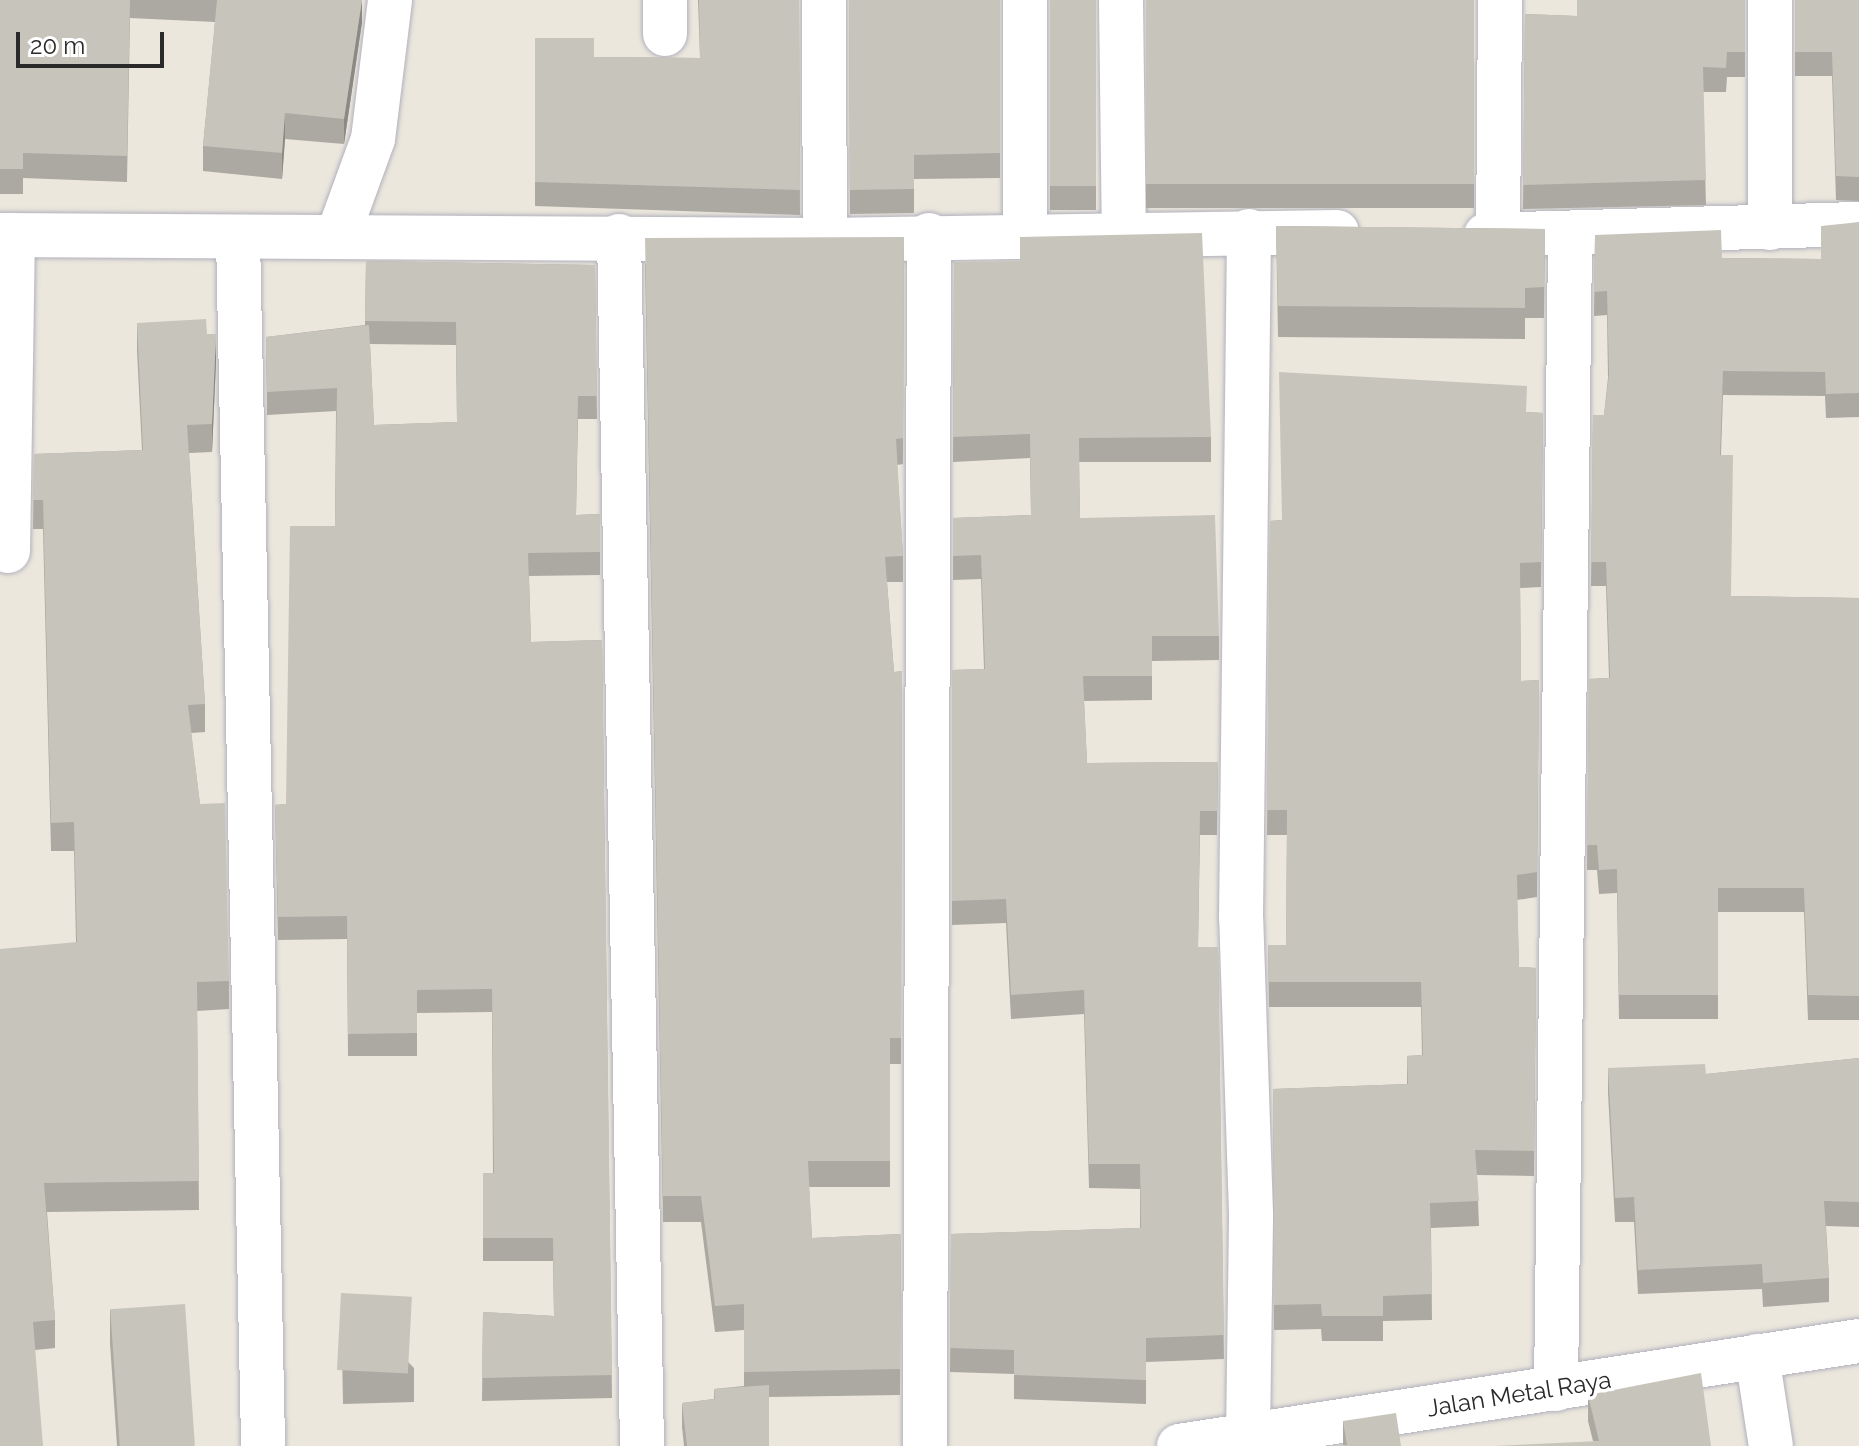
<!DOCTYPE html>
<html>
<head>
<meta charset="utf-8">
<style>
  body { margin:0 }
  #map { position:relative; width:1859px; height:1446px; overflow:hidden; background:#ece7dd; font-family:Raleway,sans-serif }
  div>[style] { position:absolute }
  .roads { filter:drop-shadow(0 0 2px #b0b1bd) drop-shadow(0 0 2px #b0b1bd) }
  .street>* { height:44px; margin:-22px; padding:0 22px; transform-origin:22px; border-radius:22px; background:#fff }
  .wall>* { inset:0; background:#aba9a2; transform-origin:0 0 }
  .shaded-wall>* { inset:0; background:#8b8984 }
  .building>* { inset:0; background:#c7c4bc; transform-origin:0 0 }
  span { translate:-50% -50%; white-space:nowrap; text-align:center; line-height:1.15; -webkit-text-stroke:7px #fff; paint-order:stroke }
  .street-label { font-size:24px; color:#2a2a2a }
  .scale { position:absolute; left:16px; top:32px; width:148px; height:36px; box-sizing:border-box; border:4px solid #2a2a2a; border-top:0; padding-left:10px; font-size:24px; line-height:28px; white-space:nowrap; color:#2a2a2a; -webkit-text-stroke:6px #fff; paint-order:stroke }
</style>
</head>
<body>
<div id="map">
  <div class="roads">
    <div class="street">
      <i style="left:824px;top:0;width:240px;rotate:89.8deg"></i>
      <i style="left:1025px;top:0;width:234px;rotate:90deg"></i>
      <i style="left:1121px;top:0;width:233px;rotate:89.3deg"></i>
      <i style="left:665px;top:34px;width:34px;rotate:-90deg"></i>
      <i style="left:1770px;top:228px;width:228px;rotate:-90deg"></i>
      <i style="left:0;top:235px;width:825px;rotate:0.35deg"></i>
      <i style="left:825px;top:240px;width:512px;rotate:-0.9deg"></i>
      <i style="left:338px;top:235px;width:102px;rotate:-70deg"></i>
      <i style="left:373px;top:139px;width:140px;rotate:-83deg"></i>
      <i style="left:1486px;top:235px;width:373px;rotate:-1.7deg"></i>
      <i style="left:1498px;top:235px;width:235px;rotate:-89.5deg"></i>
      <i style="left:619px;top:236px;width:1210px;rotate:88.91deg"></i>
      <i style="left:238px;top:238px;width:1208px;rotate:88.81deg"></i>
      <i style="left:8px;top:551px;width:316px;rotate:-89.1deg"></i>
      <i style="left:1757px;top:1356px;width:91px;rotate:81.2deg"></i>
      <i style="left:1556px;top:1389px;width:1154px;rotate:-89.3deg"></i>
      <i style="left:1248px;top:1435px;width:221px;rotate:-89.2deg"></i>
      <i style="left:1251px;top:1214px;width:296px;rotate:-91.9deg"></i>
      <i style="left:1241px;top:918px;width:687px;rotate:-89.33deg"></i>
      <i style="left:925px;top:1446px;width:1211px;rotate:-89.81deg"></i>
      <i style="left:1179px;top:1446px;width:688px;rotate:-8.78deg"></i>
    </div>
  </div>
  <div class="wall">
    <i style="clip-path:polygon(0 0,362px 0,362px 22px,344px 144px,285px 139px,282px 179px,203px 171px,203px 146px,215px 22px,130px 18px,127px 182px,23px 178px,23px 194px,0 194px)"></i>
    <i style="clip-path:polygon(698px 0,799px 0,800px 215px,535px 206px,535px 38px,594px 57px,700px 58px)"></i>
    <i style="clip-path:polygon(849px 0,1000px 0,1000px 178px,914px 179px,914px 213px,850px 214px)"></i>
    <i style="left:1050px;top:0;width:46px;height:210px"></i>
    <i style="left:1146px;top:0;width:328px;height:208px"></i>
    <i style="clip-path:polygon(1745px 0,1745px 77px,1727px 77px,1726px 92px,1703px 92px,1706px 205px,1523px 209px,1525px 14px,1577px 16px)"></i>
    <i style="clip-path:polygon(1795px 0,1859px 0,1859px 201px,1836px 200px,1832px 76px,1795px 76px)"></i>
    <i style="clip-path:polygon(1859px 222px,1859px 417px,1826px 418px,1825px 396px,1723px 395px,1721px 455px,1731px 596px,1859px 598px,1859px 1020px,1808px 1020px,1804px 912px,1718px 912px,1718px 1019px,1619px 1019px,1617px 893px,1599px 894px,1597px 870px,1587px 870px,1589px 679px,1609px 678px,1606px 586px,1591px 586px,1593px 415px,1604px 415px,1608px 378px,1607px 315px,1594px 316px,1595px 235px,1722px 258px,1821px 259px)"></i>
    <i style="clip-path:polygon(1276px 226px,1545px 229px,1544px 318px,1525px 318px,1525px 339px,1278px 337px)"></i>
    <i style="clip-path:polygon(904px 237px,903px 464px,897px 465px,903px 556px,903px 582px,887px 582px,894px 672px,902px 671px,901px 1064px,890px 1064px,890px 1187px,809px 1187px,812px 1238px,901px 1234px,900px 1395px,769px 1397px,769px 1446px,684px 1446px,682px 1427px,682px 1403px,714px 1399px,714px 1389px,744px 1386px,744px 1330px,715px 1332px,701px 1222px,663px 1222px,645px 264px)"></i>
    <i style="clip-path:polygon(evenodd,366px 261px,595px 265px,597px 419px,578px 419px,576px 515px,600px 514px,600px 575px,529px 576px,531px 642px,602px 640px,612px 1398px,482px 1401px,483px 1312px,554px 1316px,553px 1261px,483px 1261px,483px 1173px,493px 1173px,492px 1012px,417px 1013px,417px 1056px,348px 1056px,347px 939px,278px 940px,275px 805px,286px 804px,335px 526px,336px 411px,267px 415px,266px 337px,365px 325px,366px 261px,370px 344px,456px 345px,457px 422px,374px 425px,370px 344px)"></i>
    <i style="clip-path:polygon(954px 262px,1211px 437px,1211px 462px,1079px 462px,1080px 518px,1219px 636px,1219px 660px,1152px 661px,1152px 700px,1084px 701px,1087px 763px,1218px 762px,1217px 835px,1200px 835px,1198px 947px,1218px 947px,1224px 1359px,1146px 1362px,1146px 1404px,1014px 1399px,1014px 1374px,950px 1372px,951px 1234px,1140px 1228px,1140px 1189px,1089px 1188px,1084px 1014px,1011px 1019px,1006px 923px,952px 925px,952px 670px,984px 669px,981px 579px,953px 580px,953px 518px,1031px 515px,1030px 458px,953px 462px)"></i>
    <i style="clip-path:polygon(137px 323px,207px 334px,216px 362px,212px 452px,189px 453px,205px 704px,205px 732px,191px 733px,200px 804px,229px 981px,229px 1009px,197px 1011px,199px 1210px,47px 1212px,55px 1320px,55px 1348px,35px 1350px,0 1446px,76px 942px,74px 851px,51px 851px,43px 529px,33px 529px,34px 454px,142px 450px,137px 351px)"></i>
    <i style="clip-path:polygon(1527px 412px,1543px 413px,1541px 587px,1520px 588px,1521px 681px,1539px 680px,1537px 897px,1517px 900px,1519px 967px,1536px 968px,1534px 1176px,1477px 1175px,1479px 1226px,1431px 1228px,1432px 1320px,1383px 1321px,1383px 1341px,1322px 1341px,1321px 1329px,1274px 1330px,1273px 1089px,1407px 1084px,1407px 1056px,1422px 1055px,1421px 1007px,1269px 1007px,1268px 945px,1286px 945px,1287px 835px,1267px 835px,1270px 521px,1282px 520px)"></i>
    <i style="clip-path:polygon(1859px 1058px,1859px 1227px,1826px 1226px,1829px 1278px,1829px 1302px,1763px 1307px,1762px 1289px,1638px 1294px,1634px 1222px,1615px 1222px,1608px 1093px,1608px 1068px,1706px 1074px)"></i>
    <i style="clip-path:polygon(341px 1293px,414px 1368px,414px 1402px,343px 1404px)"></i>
    <i style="clip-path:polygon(110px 1309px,194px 1446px,117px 1446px,110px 1343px)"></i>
    <i style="clip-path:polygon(1588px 1395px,1711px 1446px,1593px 1441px,1588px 1421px)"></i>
    <i style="clip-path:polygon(1343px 1421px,1401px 1446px,1343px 1445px)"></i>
  </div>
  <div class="shaded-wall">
    <i style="clip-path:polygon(362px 0,362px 22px,344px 144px,344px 119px)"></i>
    <i style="clip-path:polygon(285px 113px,285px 139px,282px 179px,282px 153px)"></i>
    <i style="clip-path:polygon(216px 334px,216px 362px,212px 452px,212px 424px)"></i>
  </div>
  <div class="building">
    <i style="clip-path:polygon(0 0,130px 0,127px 156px,23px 153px,23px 169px,0 169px)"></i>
    <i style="clip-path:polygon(217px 0,362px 0,344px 119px,285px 113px,282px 153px,203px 146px)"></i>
    <i style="clip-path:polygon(699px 0,799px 0,800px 190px,535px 182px,535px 38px,594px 38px,594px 57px,700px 58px)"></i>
    <i style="clip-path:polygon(849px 0,1000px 0,1000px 153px,914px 155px,914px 189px,850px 190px)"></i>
    <i style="left:1050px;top:0;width:46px;height:186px"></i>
    <i style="left:1146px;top:0;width:328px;height:184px"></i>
    <i style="clip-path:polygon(1577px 0,1745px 0,1745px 52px,1727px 52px,1726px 68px,1703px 67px,1706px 180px,1523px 185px,1525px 14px,1577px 16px)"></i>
    <i style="clip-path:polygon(1795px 0,1859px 0,1859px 177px,1836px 176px,1832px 52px,1795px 52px)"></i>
    <i style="clip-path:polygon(1859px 222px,1859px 393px,1826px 394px,1825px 372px,1723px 371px,1720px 455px,1733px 455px,1731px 596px,1859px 598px,1859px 996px,1808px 995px,1804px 888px,1718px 888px,1718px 995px,1619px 995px,1617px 869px,1599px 870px,1597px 845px,1587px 845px,1589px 679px,1610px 678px,1606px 562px,1591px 562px,1593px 415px,1604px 415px,1609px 374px,1607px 291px,1594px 292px,1595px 235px,1721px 230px,1722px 258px,1821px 259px,1821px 226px)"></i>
    <i style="clip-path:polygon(1276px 226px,1545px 229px,1544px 287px,1525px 288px,1525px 308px,1278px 306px)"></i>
    <i style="clip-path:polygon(1202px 233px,1211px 437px,1079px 438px,1080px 518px,1215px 515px,1219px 636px,1152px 636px,1152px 676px,1083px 676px,1087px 763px,1218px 762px,1217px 811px,1200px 811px,1198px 947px,1218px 947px,1224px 1335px,1146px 1338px,1146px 1380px,1014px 1375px,1014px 1350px,950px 1348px,951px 1234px,1141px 1228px,1140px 1164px,1089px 1164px,1084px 990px,1011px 995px,1006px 899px,952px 901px,952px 670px,985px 669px,981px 555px,953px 556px,953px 518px,1031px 515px,1030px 434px,953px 437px,954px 262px,1020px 261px,1020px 237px)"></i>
    <i style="clip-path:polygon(904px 237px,903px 438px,896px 439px,903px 556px,885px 557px,894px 672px,902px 671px,901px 1038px,890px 1038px,890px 1161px,808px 1161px,812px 1238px,901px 1234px,900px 1369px,744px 1372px,744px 1304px,715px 1306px,701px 1196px,663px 1196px,645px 238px)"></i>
    <i style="clip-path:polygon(366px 261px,595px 265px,597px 396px,578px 396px,576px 515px,600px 514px,600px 552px,528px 553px,531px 642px,602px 640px,612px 1375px,482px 1378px,483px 1312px,554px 1316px,553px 1238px,483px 1238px,483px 1173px,494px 1173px,492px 989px,417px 990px,417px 1033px,348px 1034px,347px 916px,278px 917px,275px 805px,286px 804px,290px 526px,335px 526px,337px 388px,267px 392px,266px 337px,369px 325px,374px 425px,457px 422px,456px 322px,365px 321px)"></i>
    <i style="clip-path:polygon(206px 319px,207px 334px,216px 334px,212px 424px,187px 425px,205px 704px,188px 705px,200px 804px,225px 803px,229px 981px,197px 982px,199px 1181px,44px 1183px,55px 1320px,33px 1322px,43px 1446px,0 1446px,0 949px,77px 942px,74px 822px,51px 823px,43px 500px,33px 500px,34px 454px,143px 450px,137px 323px)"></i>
    <i style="clip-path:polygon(1279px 372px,1527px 386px,1526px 412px,1543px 413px,1541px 562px,1520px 563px,1521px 681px,1539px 680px,1537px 872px,1517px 875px,1519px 967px,1536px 968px,1534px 1151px,1475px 1150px,1479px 1201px,1430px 1203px,1432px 1294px,1383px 1296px,1383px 1316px,1322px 1316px,1321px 1304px,1274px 1305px,1273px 1089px,1408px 1084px,1407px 1056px,1423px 1055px,1421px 982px,1269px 982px,1268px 945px,1286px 945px,1287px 810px,1267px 810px,1270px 521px,1282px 520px)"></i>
    <i style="clip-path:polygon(1859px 1058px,1859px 1202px,1824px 1201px,1829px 1278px,1763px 1283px,1762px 1264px,1638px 1270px,1634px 1197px,1615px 1198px,1608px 1068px,1705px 1064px,1706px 1074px)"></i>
    <i style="left:341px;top:1293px;width:71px;height:77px;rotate:3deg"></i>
    <i style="left:185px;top:1304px;width:142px;height:75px;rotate:86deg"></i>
    <i style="clip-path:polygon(1701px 1373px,1711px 1446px,1494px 1446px,1599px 1441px,1588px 1395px)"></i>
    <i style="clip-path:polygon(769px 1385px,769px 1446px,687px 1446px,682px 1403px,715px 1399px,714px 1389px)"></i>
    <i style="clip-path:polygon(1396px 1413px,1401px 1446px,1336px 1446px,1347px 1445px,1343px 1421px)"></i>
  </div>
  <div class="street-label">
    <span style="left:1519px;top:1394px;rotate:-9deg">Jalan Metal Raya</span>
  </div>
  <div class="scale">20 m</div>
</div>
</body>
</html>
